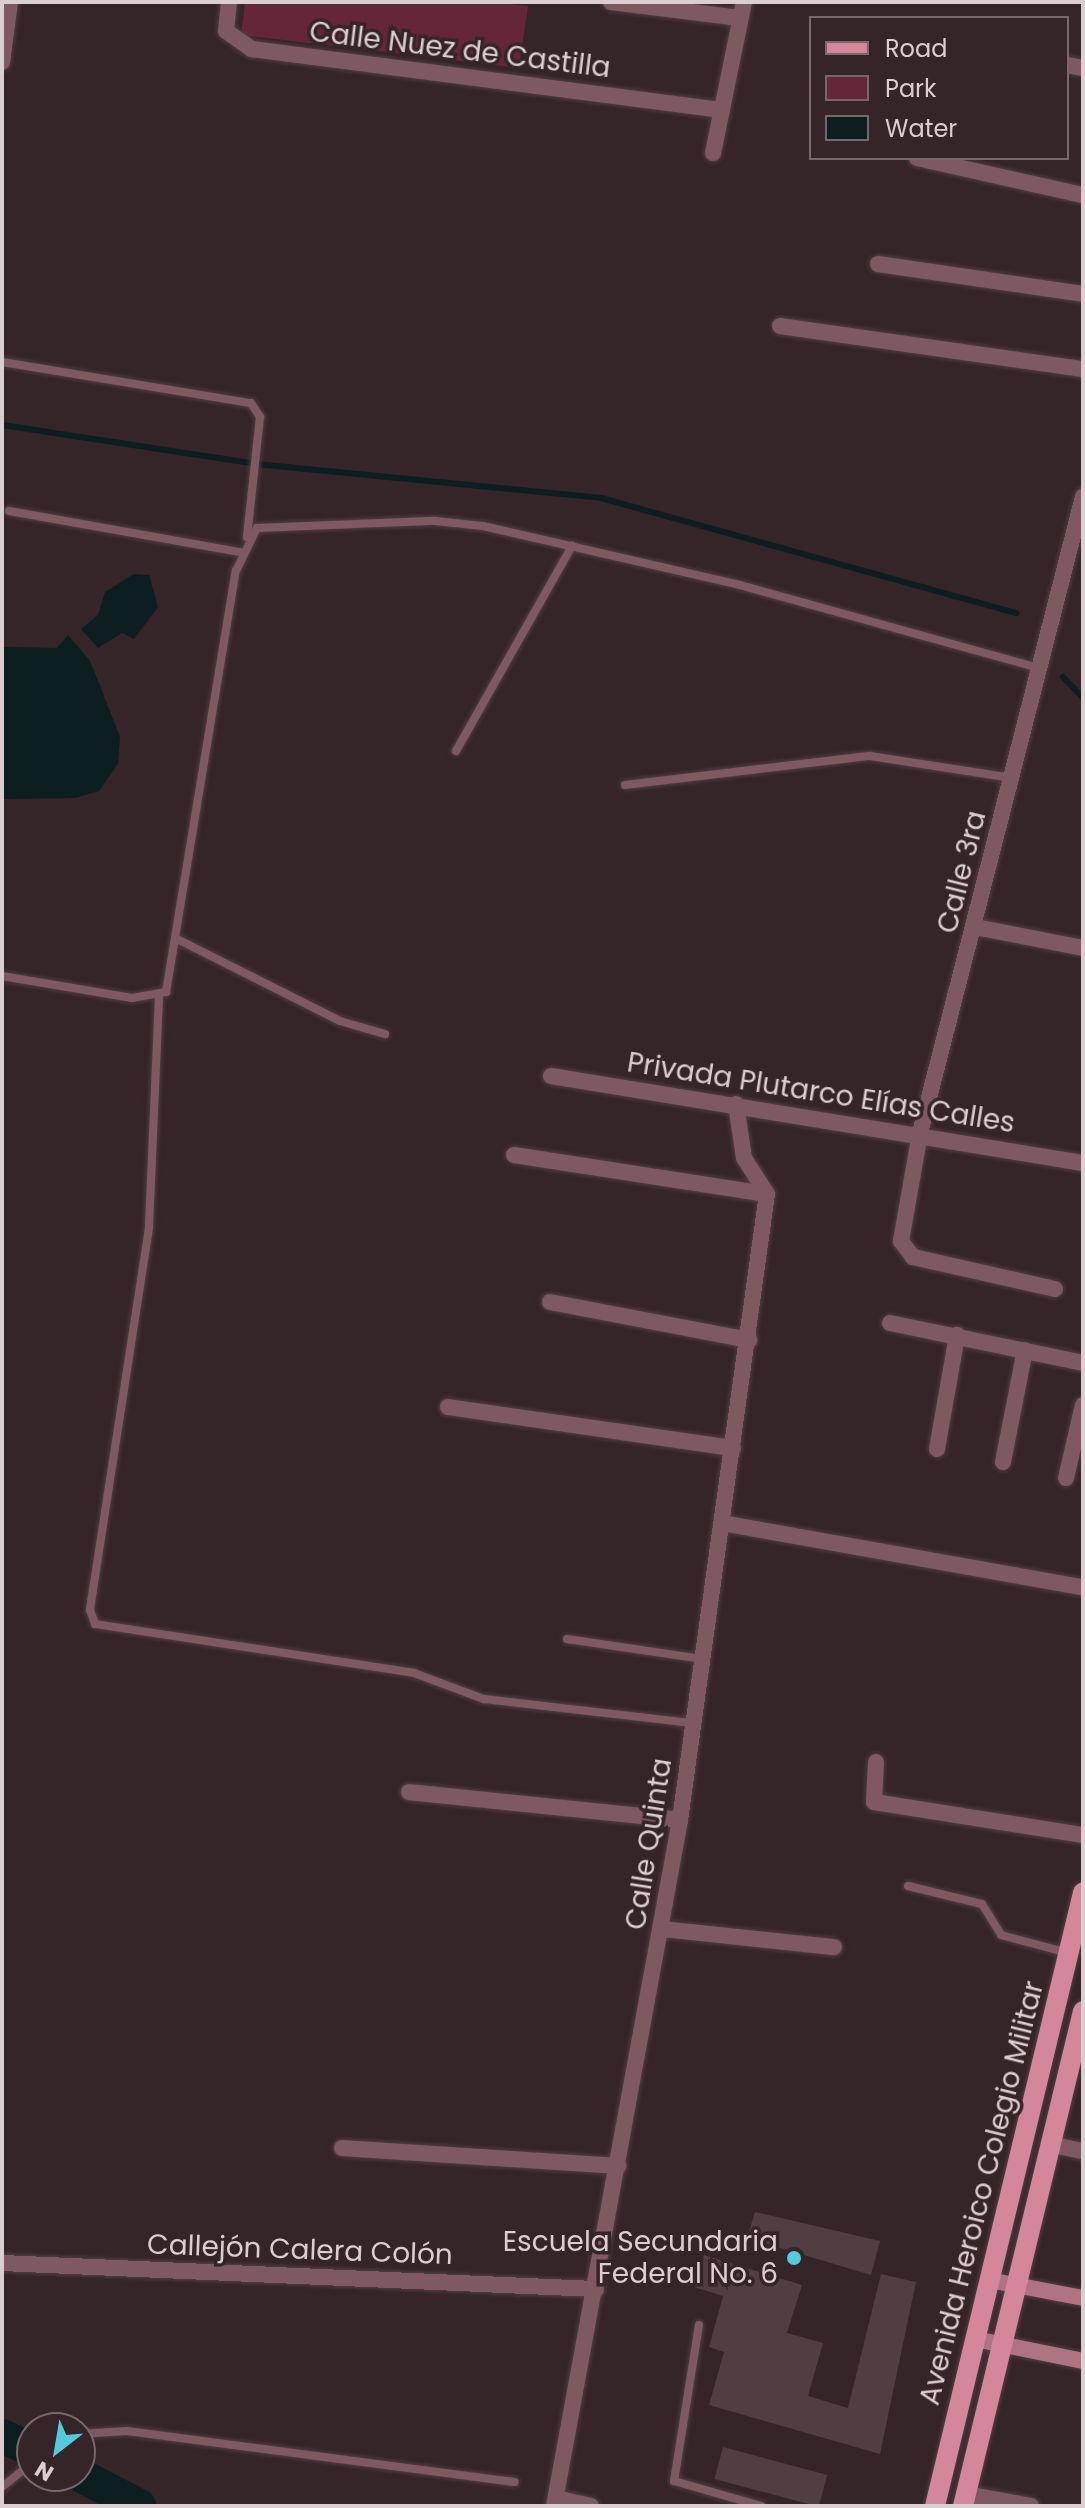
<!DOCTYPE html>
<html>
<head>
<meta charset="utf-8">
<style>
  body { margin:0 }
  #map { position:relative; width:1085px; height:2508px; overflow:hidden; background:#352428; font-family:Poppins,sans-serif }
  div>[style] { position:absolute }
  .green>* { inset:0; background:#65263a }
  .water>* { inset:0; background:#0d1e21 }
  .stream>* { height:6px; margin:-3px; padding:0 3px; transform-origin:3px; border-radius:3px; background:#0d1e21 }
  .river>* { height:34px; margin:-17px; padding:0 17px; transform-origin:17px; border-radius:17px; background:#0d1e21 }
  .building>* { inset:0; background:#513e42; transform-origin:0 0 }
  .roads { filter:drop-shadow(0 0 2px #4f3f43) drop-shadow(0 0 2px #4f3f43) }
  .lane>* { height:8px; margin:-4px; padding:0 4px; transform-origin:4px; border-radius:4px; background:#7f5962 }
  .street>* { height:16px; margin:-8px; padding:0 8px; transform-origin:8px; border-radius:8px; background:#7f5962 }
  .secondary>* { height:16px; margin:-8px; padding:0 8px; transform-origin:8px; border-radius:8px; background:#af7382 }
  .primary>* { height:20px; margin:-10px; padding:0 10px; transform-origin:10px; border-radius:10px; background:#d4879b }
  .dots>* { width:22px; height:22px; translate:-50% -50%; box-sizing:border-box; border:4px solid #352428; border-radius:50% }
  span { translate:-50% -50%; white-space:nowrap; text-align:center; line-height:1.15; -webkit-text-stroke:7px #352428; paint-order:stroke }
  .street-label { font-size:28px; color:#daced1 }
  .poi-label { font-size:28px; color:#daced1 }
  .right { translate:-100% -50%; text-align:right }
  .frame { position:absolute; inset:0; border:4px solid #daced1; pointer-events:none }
  .legend { position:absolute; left:809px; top:16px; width:260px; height:144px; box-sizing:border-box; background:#352428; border:2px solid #77686c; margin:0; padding:10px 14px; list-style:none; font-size:24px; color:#daced1 }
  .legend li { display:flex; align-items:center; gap:16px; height:40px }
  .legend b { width:40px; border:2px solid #77686c }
  .north { position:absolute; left:16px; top:2412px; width:80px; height:80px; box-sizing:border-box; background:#352428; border:2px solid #77686c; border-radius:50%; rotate:211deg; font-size:22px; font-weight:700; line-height:32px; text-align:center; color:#daced1 }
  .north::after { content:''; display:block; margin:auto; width:28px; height:36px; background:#54cadd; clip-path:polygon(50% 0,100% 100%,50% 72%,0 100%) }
</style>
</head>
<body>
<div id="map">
  <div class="green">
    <i style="clip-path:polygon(245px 2px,494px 2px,528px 6px,519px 68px,241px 35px)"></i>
  </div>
  <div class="water">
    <i style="clip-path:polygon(134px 574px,149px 575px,158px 607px,134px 639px,122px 633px,98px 648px,81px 629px,98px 615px,105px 592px)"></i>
    <i style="clip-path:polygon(68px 635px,90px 661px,104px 696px,120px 737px,118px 764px,99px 791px,75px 798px,2px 799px,2px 647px,57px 648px)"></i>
  </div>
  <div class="stream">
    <i style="left:2px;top:425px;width:257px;rotate:8.7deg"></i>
    <i style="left:256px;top:464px;width:347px;rotate:5.6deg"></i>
    <i style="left:601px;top:498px;width:431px;rotate:15.5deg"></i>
    <i style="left:1063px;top:677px;width:29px;rotate:46deg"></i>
  </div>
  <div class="river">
    <i style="left:2px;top:2436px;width:33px;rotate:25deg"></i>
    <i style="left:80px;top:2475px;width:67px;rotate:27.7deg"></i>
  </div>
  <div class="building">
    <i style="clip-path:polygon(755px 2212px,880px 2241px,871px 2275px,747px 2238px)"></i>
    <i style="clip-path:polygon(704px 2255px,802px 2285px,787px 2333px,823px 2343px,808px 2396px,848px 2408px,881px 2274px,916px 2282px,880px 2454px,709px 2405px,724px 2352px,709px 2347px,723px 2296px,694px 2287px)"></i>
    <i style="left:723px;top:2447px;width:108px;height:33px;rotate:15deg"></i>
  </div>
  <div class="roads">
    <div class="lane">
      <i style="left:2px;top:362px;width:252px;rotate:9.4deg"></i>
      <i style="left:251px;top:403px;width:17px;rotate:57deg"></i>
      <i style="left:260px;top:417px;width:121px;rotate:96.2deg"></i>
      <i style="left:9px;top:511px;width:235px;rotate:10.1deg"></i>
      <i style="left:456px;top:751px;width:236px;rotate:-60.5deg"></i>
      <i style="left:625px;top:785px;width:247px;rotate:-6.8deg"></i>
      <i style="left:870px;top:756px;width:144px;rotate:8.8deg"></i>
      <i style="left:179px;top:940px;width:180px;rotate:26.7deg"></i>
      <i style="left:340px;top:1021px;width:47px;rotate:16.1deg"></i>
      <i style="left:2px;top:976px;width:132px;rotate:9.6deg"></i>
      <i style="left:132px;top:998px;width:35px;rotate:-10deg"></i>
      <i style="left:166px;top:992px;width:427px;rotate:-80.6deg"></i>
      <i style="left:236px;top:571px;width:48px;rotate:-64deg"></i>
      <i style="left:257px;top:528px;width:178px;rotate:-2.3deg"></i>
      <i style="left:435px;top:521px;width:48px;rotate:5.9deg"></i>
      <i style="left:483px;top:526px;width:260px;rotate:12.9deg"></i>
      <i style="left:736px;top:584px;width:314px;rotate:15.5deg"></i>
      <i style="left:159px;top:997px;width:231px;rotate:92.5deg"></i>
      <i style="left:149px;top:1228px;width:387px;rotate:98.8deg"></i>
      <i style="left:90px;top:1610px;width:15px;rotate:70deg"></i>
      <i style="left:95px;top:1624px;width:323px;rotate:8.7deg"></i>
      <i style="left:414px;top:1673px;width:75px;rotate:20.4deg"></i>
      <i style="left:484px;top:1699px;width:210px;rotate:6.6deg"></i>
      <i style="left:567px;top:1639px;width:136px;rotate:8.4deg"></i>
      <i style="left:908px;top:1886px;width:76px;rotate:13.7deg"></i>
      <i style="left:982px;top:1904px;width:36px;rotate:58deg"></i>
      <i style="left:1001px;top:1935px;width:69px;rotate:15deg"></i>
      <i style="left:699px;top:2325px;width:158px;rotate:99.1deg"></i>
      <i style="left:674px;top:2481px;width:91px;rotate:16deg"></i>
      <i style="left:80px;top:2434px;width:47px;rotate:-3.7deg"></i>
      <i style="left:127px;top:2431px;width:391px;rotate:7.5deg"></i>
      <i style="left:2px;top:2487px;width:38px;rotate:-39deg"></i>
    </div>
    <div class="street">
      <i style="left:229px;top:2px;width:29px;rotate:96deg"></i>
      <i style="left:226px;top:31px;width:32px;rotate:35deg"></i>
      <i style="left:252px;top:49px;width:474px;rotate:7.4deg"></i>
      <i style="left:611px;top:2px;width:130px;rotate:7.1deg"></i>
      <i style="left:2px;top:62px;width:61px;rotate:-82.4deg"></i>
      <i style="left:1067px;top:65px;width:16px;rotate:11deg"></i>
      <i style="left:713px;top:153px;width:154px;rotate:-78.4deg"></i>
      <i style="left:917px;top:158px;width:170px;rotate:12.6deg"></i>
      <i style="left:878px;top:264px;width:207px;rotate:8.3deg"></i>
      <i style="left:780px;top:326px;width:306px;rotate:8.1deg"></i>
      <i style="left:975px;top:927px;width:110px;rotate:11deg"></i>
      <i style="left:551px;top:1076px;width:539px;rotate:9.29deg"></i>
      <i style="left:736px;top:1104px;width:55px;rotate:81.6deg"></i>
      <i style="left:744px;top:1158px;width:43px;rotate:57.4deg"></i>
      <i style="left:514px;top:1155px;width:256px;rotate:8.8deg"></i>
      <i style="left:1055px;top:1289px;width:146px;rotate:-167.3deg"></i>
      <i style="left:913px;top:1257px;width:20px;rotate:-127deg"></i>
      <i style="left:901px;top:1241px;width:110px;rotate:-80deg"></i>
      <i style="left:920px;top:1133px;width:657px;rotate:-75.63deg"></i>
      <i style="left:550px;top:1302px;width:203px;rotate:10.8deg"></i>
      <i style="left:890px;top:1323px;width:197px;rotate:11.7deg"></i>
      <i style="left:448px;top:1407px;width:288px;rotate:8.2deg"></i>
      <i style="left:937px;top:1449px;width:116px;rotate:-80deg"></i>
      <i style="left:1003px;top:1462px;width:114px;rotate:-78.9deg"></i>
      <i style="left:1066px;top:1478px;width:75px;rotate:-76.9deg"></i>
      <i style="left:722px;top:1523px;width:367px;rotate:10.1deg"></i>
      <i style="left:876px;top:1762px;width:40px;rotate:92.9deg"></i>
      <i style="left:874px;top:1802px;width:212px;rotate:9deg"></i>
      <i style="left:409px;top:1792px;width:272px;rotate:5.9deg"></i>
      <i style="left:662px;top:1929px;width:173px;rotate:6deg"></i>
      <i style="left:1049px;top:2144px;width:35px;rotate:12deg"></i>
      <i style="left:342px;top:2148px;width:277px;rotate:3.7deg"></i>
      <i style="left:2px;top:2263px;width:595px;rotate:2.51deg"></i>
      <i style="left:966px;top:2494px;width:66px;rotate:10.5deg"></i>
      <i style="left:556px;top:2498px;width:36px;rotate:13deg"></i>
      <i style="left:554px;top:2506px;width:697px;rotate:-79.59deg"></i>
      <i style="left:680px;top:1820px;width:632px;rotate:-82.09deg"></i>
    </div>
    <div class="secondary">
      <i style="left:989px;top:2280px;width:96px;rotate:10.8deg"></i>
      <i style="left:975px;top:2339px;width:110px;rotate:11.5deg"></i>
    </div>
    <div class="primary">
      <i style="left:935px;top:2506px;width:631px;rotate:-76.43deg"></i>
      <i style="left:963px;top:2506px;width:509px;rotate:-76.37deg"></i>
    </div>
  </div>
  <div class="dots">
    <i style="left:794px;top:2258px;background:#54cadd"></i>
  </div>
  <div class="street-label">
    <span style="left:460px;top:50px;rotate:7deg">Calle Nuez de Castilla</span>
    <span style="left:962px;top:872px;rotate:-76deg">Calle 3ra</span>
    <span style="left:821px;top:1093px;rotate:9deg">Privada Plutarco Elías Calles</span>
    <span style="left:649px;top:1844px;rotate:-81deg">Calle Quinta</span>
    <span style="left:982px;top:2193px;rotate:-76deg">Avenida Heroico Colegio Militar</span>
    <span style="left:300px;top:2250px;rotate:2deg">Callejón Calera Colón</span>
  </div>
  <div class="poi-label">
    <span class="right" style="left:778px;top:2258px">Escuela Secundaria<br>Federal No. 6</span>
  </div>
  <div class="frame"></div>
  <ul class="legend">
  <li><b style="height:10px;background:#d4879b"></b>Road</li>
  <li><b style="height:22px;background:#65263a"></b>Park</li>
  <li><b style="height:22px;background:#0d1e21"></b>Water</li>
  </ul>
  <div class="north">N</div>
</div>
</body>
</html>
